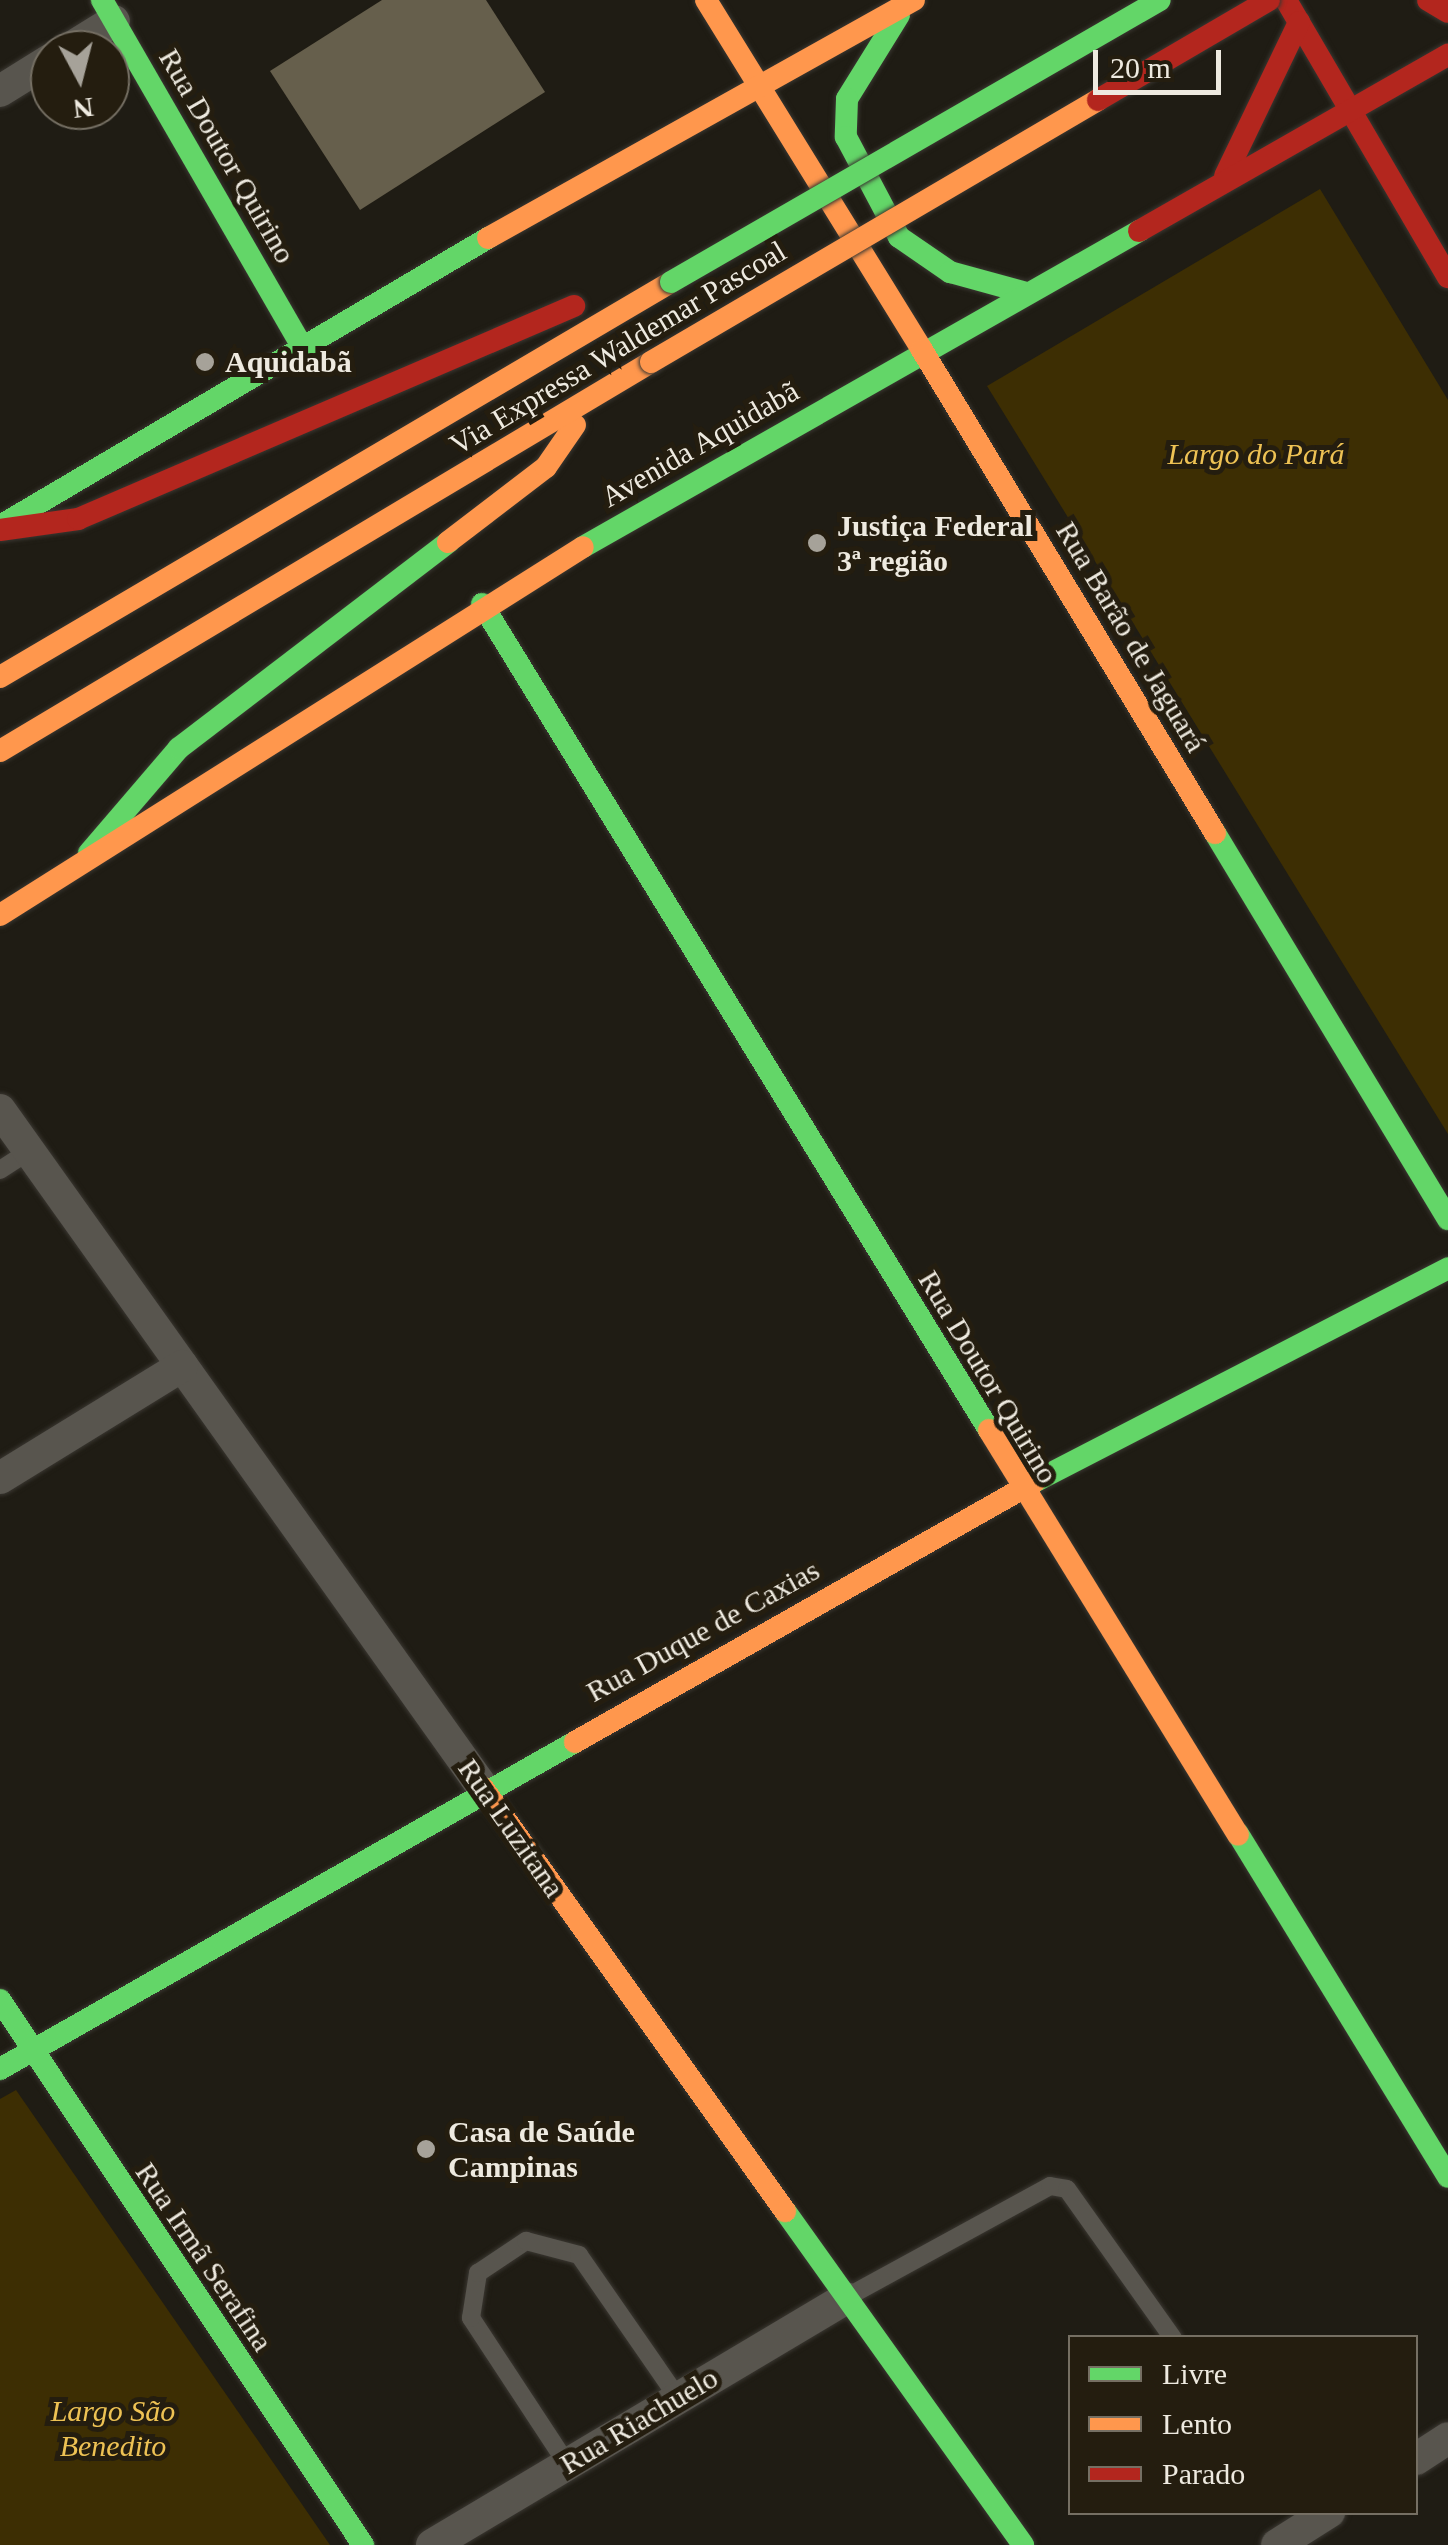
<!DOCTYPE html>
<html>
<head>
<meta charset="utf-8">
<style>
  body { margin:0 }
  #map { position:relative; width:1448px; height:2545px; overflow:hidden; background:#1f1c14; font-family:Georgia,serif }
  div>[style] { position:absolute }
  .green>* { inset:0; background:#3d2e03 }
  .building>* { inset:0; background:#665f4c }
  .roads { filter:drop-shadow(0 0 2px #3a3731) drop-shadow(0 0 2px #3a3731) }
  .lane>* { height:18px; margin:-9px; padding:0 9px; transform-origin:9px; border-radius:9px; background:#58554e }
  .street>* { height:32px; margin:-16px; padding:0 16px; transform-origin:16px; border-radius:16px; background:#58554e }
  .fast>* { height:22px; margin:-11px; padding:0 11px; transform-origin:11px; border-radius:11px; background:#63d668 }
  .slow>* { height:22px; margin:-11px; padding:0 11px; transform-origin:11px; border-radius:11px; background:#ff974d }
  .jam>* { height:22px; margin:-11px; padding:0 11px; transform-origin:11px; border-radius:11px; background:#b3261e }
  .bridges { filter:drop-shadow(0 0 2px #3a3731) drop-shadow(0 0 2px #3a3731) }
  .fast-bridge>* { height:22px; margin:-11px; padding:0 11px; transform-origin:11px; border-radius:11px; background:#63d668 }
  .slow-bridge>* { height:22px; margin:-11px; padding:0 11px; transform-origin:11px; border-radius:11px; background:#ff974d }
  .jam-bridge>* { height:22px; margin:-11px; padding:0 11px; transform-origin:11px; border-radius:11px; background:#b3261e }
  .dots>* { width:28px; height:28px; translate:-50% -50%; box-sizing:border-box; border:5px solid #241d0f; border-radius:50% }
  span { translate:-50% -50%; white-space:nowrap; text-align:center; line-height:1.15; -webkit-text-stroke:10px #241d0f; paint-order:stroke }
  .street-label { font-size:30px; color:#eeeae0 }
  .poi-label { font-size:30px; color:#eeeae0; font-weight:700 }
  .left { translate:0 -50%; text-align:left }
  .park-label { font-size:30px; color:#eec254; font-style:italic }
  .legend { position:absolute; left:1068px; top:2335px; width:350px; height:180px; box-sizing:border-box; background:#241d0f; border:2px solid #756f63; margin:0; padding:12px 18px; list-style:none; font-size:30px; color:#eeeae0 }
  .legend li { display:flex; align-items:center; gap:20px; height:50px }
  .legend b { width:50px; border:2px solid #756f63 }
  .north { position:absolute; left:30px; top:30px; width:100px; height:100px; box-sizing:border-box; background:#241d0f; border:2px solid #756f63; border-radius:50%; rotate:173deg; font-size:28px; font-weight:700; line-height:40px; text-align:center; color:#eeeae0 }
  .north::after { content:''; display:block; margin:auto; width:35px; height:45px; background:#a6a299; clip-path:polygon(50% 0,100% 100%,50% 72%,0 100%) }
  .scale { position:absolute; left:1093px; top:50px; width:128px; height:45px; box-sizing:border-box; border:5px solid #eeeae0; border-top:0; padding-left:12px; font-size:30px; line-height:35px; white-space:nowrap; color:#eeeae0; -webkit-text-stroke:8px #241d0f; paint-order:stroke }
</style>
</head>
<body>
<div id="map">
  <div class="green">
    <i style="clip-path:polygon(1320px 189px,1448px 400px,1448px 1134px,987px 386px)"></i>
    <i style="clip-path:polygon(16px 2090px,330px 2545px,0 2545px,0 2099px)"></i>
  </div>
  <div class="building">
    <i style="clip-path:polygon(382px 0,486px 0,545px 92px,360px 210px,270px 71px)"></i>
  </div>
  <div class="roads">
    <div class="lane">
      <i style="left:0;top:1170px;width:35px;rotate:-33deg"></i>
      <i style="left:849px;top:2296px;width:229px;rotate:-28.7deg"></i>
      <i style="left:1050px;top:2186px;width:17px;rotate:10deg"></i>
      <i style="left:1067px;top:2189px;width:183px;rotate:54.6deg"></i>
      <i style="left:567px;top:2464px;width:175px;rotate:-123.3deg"></i>
      <i style="left:471px;top:2318px;width:46px;rotate:-81.2deg"></i>
      <i style="left:478px;top:2273px;width:58px;rotate:-33.7deg"></i>
      <i style="left:526px;top:2241px;width:55px;rotate:14.8deg"></i>
      <i style="left:579px;top:2255px;width:174px;rotate:55.3deg"></i>
    </div>
    <div class="street">
      <i style="left:67px;top:50px;width:55px;rotate:-31.7deg"></i>
      <i style="left:0;top:91px;width:59px;rotate:-31.8deg"></i>
      <i style="left:0;top:1110px;width:832px;rotate:54.53deg"></i>
      <i style="left:0;top:1478px;width:214px;rotate:-31.6deg"></i>
      <i style="left:1416px;top:2459px;width:38px;rotate:-33deg"></i>
      <i style="left:432px;top:2545px;width:482px;rotate:-30.8deg"></i>
      <i style="left:1277px;top:2545px;width:62px;rotate:-32.4deg"></i>
    </div>
    <div class="fast">
      <i style="left:102px;top:0;width:396px;rotate:60deg"></i>
      <i style="left:899px;top:15px;width:99px;rotate:121.8deg"></i>
      <i style="left:847px;top:99px;width:38px;rotate:92deg"></i>
      <i style="left:846px;top:137px;width:113px;rotate:62.1deg"></i>
      <i style="left:899px;top:237px;width:62px;rotate:34.5deg"></i>
      <i style="left:950px;top:272px;width:76px;rotate:15.3deg"></i>
      <i style="left:0;top:526px;width:567px;rotate:-30.55deg"></i>
      <i style="left:583px;top:547px;width:640px;rotate:-29.61deg"></i>
      <i style="left:482px;top:604px;width:969px;rotate:58.46deg"></i>
      <i style="left:1215px;top:833px;width:451px;rotate:58.9deg"></i>
      <i style="left:89px;top:853px;width:138px;rotate:-49.4deg"></i>
      <i style="left:179px;top:748px;width:339px;rotate:-37.4deg"></i>
      <i style="left:1034px;top:1482px;width:466px;rotate:-27.3deg"></i>
      <i style="left:1238px;top:1834px;width:402px;rotate:58.5deg"></i>
      <i style="left:0;top:2000px;width:655px;rotate:56.33deg"></i>
      <i style="left:0;top:2069px;width:661px;rotate:-29.63deg"></i>
      <i style="left:785px;top:2211px;width:410px;rotate:54.5deg"></i>
    </div>
    <div class="slow">
      <i style="left:706px;top:0;width:411px;rotate:58.3deg"></i>
      <i style="left:488px;top:238px;width:488px;rotate:-29.2deg"></i>
      <i style="left:922px;top:350px;width:565px;rotate:58.76deg"></i>
      <i style="left:448px;top:542px;width:123px;rotate:-37.4deg"></i>
      <i style="left:546px;top:467px;width:51px;rotate:-55.4deg"></i>
      <i style="left:0;top:677px;width:779px;rotate:-30.48deg"></i>
      <i style="left:0;top:751px;width:758px;rotate:-30.86deg"></i>
      <i style="left:0;top:915px;width:689px;rotate:-32.26deg"></i>
      <i style="left:989px;top:1430px;width:475px;rotate:58.4deg"></i>
      <i style="left:575px;top:1742px;width:528px;rotate:-29.53deg"></i>
      <i style="left:483px;top:1788px;width:520px;rotate:54.48deg"></i>
    </div>
    <div class="jam">
      <i style="left:1286px;top:0;width:321px;rotate:59.7deg"></i>
      <i style="left:1428px;top:0;width:23px;rotate:31deg"></i>
      <i style="left:1225px;top:176px;width:171px;rotate:-64.3deg"></i>
      <i style="left:1139px;top:231px;width:356px;rotate:-29.7deg"></i>
      <i style="left:0;top:530px;width:79px;rotate:-8deg"></i>
      <i style="left:78px;top:519px;width:540px;rotate:-23.24deg"></i>
    </div>
  </div>
  <div class="bridges">
    <div class="fast-bridge">
      <i style="left:671px;top:282px;width:564px;rotate:-29.97deg"></i>
    </div>
    <div class="slow-bridge">
      <i style="left:651px;top:362px;width:518px;rotate:-30.38deg"></i>
    </div>
    <div class="jam-bridge">
      <i style="left:1098px;top:100px;width:198px;rotate:-30.3deg"></i>
    </div>
  </div>
  <div class="dots">
    <i style="left:205px;top:362px;background:#a6a299"></i>
    <i style="left:817px;top:543px;background:#a6a299"></i>
    <i style="left:426px;top:2149px;background:#a6a299"></i>
  </div>
  <div class="street-label">
    <span style="left:227px;top:156px;rotate:60deg">Rua Doutor Quirino</span>
    <span style="left:618px;top:348px;rotate:-31deg">Via Expressa Waldemar Pascoal</span>
    <span style="left:700px;top:444px;rotate:-30deg">Avenida Aquidabã</span>
    <span style="left:1131px;top:637px;rotate:59deg">Rua Barão de Jaguará</span>
    <span style="left:988px;top:1377px;rotate:59deg">Rua Doutor Quirino</span>
    <span style="left:703px;top:1631px;rotate:-29deg">Rua Duque de Caxias</span>
    <span style="left:511px;top:1828px;rotate:55deg">Rua Luzitana</span>
    <span style="left:204px;top:2257px;rotate:56deg">Rua Irmã Serafina</span>
    <span style="left:639px;top:2421px;rotate:-31deg">Rua Riachuelo</span>
  </div>
  <div class="poi-label">
    <span class="left" style="left:225px;top:362px">Aquidabã</span>
    <span class="left" style="left:837px;top:543px">Justiça Federal<br>3ª região</span>
    <span class="left" style="left:448px;top:2149px">Casa de Saúde<br>Campinas</span>
  </div>
  <div class="park-label">
    <span style="left:1256px;top:454px">Largo do Pará</span>
    <span style="left:113px;top:2428px">Largo São<br>Benedito</span>
  </div>
  <ul class="legend">
  <li><b style="height:12px;background:#63d668"></b>Livre</li>
  <li><b style="height:12px;background:#ff974d"></b>Lento</li>
  <li><b style="height:12px;background:#b3261e"></b>Parado</li>
  </ul>
  <div class="north">N</div>
  <div class="scale">20 m</div>
</div>
</body>
</html>
